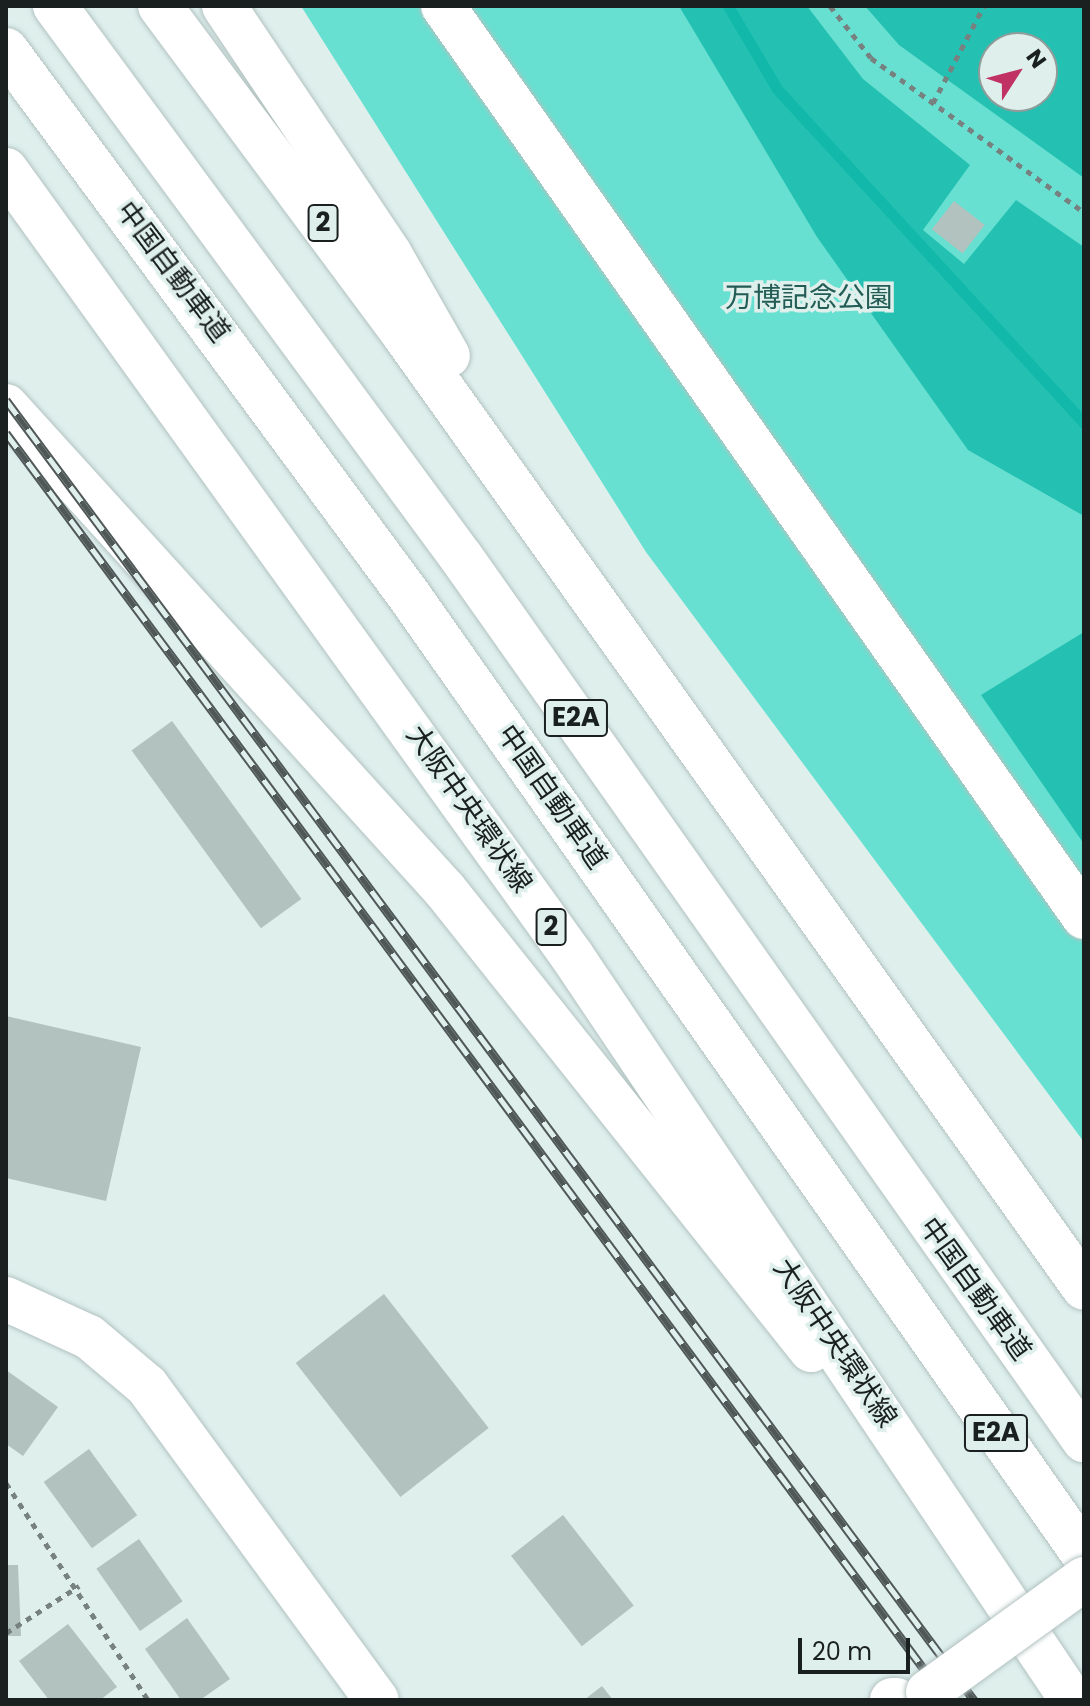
<!DOCTYPE html>
<html>
<head>
<meta charset="utf-8">
<style>
  body { margin:0 }
  #map { position:relative; width:1090px; height:1706px; overflow:hidden; background:#deefec; font-family:Poppins,"Noto Sans JP",sans-serif }
  div>[style] { position:absolute }
  .green>* { inset:0; background:#67e0d1 }
  .forest>* { inset:0; background:#24c1b2 }
  .stream>* { height:11px; margin:-5.5px; padding:0 5.5px; transform-origin:5.5px; border-radius:5.5px; background:#12b9ab }
  .building>* { inset:0; background:#b2c2bf; transform-origin:0 0 }
  .path>* { height:5px; margin-top:-2.5px; transform-origin:0; background:repeating-linear-gradient(90deg,#778280 0 6px,transparent 0 12px) }
  .roads { filter:drop-shadow(0 0 2px #b2c2c0) drop-shadow(0 0 2px #b2c2c0) }
  .minor>* { height:44px; margin:-22px; padding:0 22px; transform-origin:22px; border-radius:22px; background:#fff }
  .major>* { height:44px; margin:-22px; padding:0 22px; transform-origin:22px; border-radius:22px; background:#fff }
  .highway>* { height:44px; margin:-22px; padding:0 22px; transform-origin:22px; border-radius:22px; background:#fff }
  .rail>* { height:9px; margin-top:-4.5px; transform-origin:0; background:repeating-linear-gradient(90deg,#deefec 0 18px,#4f5857 0 36px); box-sizing:border-box; border-block:2px solid #4f5857 }
  .bridges { filter:drop-shadow(0 0 2px #b2c2c0) drop-shadow(0 0 2px #b2c2c0) }
  .minor-bridge>* { height:44px; margin:-22px; padding:0 22px; transform-origin:22px; border-radius:22px; background:#fff }
  span { translate:-50% -50%; white-space:nowrap; text-align:center; line-height:1.15; -webkit-text-stroke:7px #deefec; paint-order:stroke }
  .shield-label span { padding:2px 6px; background:#deefec; border:2px solid; border-radius:6px; -webkit-text-stroke-width:0 }
  .shield-label { font-size:26px; color:#1a201f; font-weight:700 }
  .street-label { font-size:28px; color:#1a201f }
  .park-label { font-size:28px; color:#225c55 }
  .frame { position:absolute; inset:0; border:8px solid #1a201f; pointer-events:none }
  .north { position:absolute; left:978px; top:32px; width:80px; height:80px; box-sizing:border-box; background:#deefec; border:2px solid #909c9a; border-radius:50%; rotate:54deg; font-size:22px; font-weight:700; line-height:32px; text-align:center; color:#1a201f }
  .north::after { content:''; display:block; margin:auto; width:28px; height:36px; background:#c03263; clip-path:polygon(50% 0,100% 100%,50% 72%,0 100%) }
  .scale { position:absolute; left:798px; top:1638px; width:112px; height:36px; box-sizing:border-box; border:4px solid #1a201f; border-top:0; padding-left:10px; font-size:24px; line-height:28px; white-space:nowrap; color:#1a201f; -webkit-text-stroke:6px #deefec; paint-order:stroke }
</style>
</head>
<body>
<div id="map">
  <div class="green">
    <i style="clip-path:polygon(evenodd,301px 6px,1084px 6px,1084px 1142px,646px 552px,301px 6px,994px 48px,1042px 48px,1042px 96px,994px 96px,994px 48px)"></i>
  </div>
  <div class="forest">
    <i style="clip-path:polygon(679px 6px,807px 6px,863px 79px,970px 165px,923px 230px,964px 264px,1016px 200px,1084px 247px,1084px 516px,968px 450px,817px 237px)"></i>
    <i style="clip-path:polygon(evenodd,865px 6px,1084px 6px,1084px 178px,899px 45px,865px 6px,994px 48px,1042px 48px,1042px 96px,994px 96px,994px 48px)"></i>
    <i style="clip-path:polygon(1084px 632px,1084px 844px,981px 695px)"></i>
  </div>
  <div class="stream">
    <i style="left:728px;top:6px;width:96px;rotate:59.4deg"></i>
    <i style="left:777px;top:89px;width:454px;rotate:47.4deg"></i>
  </div>
  <div class="building">
    <i style="left:954px;top:201px;width:39px;height:36px;rotate:38deg"></i>
    <i style="left:172px;top:721px;width:220px;height:50px;rotate:54deg"></i>
    <i style="clip-path:polygon(6px 1016px,141px 1047px,106px 1201px,6px 1178px)"></i>
    <i style="left:384px;top:1294px;width:170px;height:112px;rotate:52deg"></i>
    <i style="clip-path:polygon(6px 1370px,58px 1407px,23px 1456px,6px 1444px)"></i>
    <i style="left:89px;top:1449px;width:82px;height:56px;rotate:54deg"></i>
    <i style="left:563px;top:1515px;width:115px;height:66px;rotate:52deg"></i>
    <i style="left:139px;top:1539px;width:76px;height:52px;rotate:55deg"></i>
    <i style="clip-path:polygon(6px 1565px,18px 1565px,21px 1636px,6px 1636px)"></i>
    <i style="clip-path:polygon(187px 1618px,230px 1679px,200px 1700px,181px 1700px,145px 1649px)"></i>
    <i style="clip-path:polygon(68px 1624px,117px 1687px,100px 1700px,49px 1700px,19px 1661px)"></i>
    <i style="clip-path:polygon(602px 1686px,613px 1700px,584px 1700px)"></i>
  </div>
  <div class="path">
    <i style="left:830px;top:6px;width:66px;rotate:51.7deg"></i>
    <i style="left:871px;top:58px;width:263px;rotate:35.9deg"></i>
    <i style="left:933px;top:103px;width:110px;rotate:-62.3deg"></i>
    <i style="left:6px;top:1483px;width:259px;rotate:56.8deg"></i>
    <i style="left:6px;top:1633px;width:87px;rotate:-32.8deg"></i>
  </div>
  <div class="roads">
    <div class="minor">
      <i style="left:443px;top:6px;width:1114px;rotate:54.87deg"></i>
      <i style="left:6px;top:1299px;width:91px;rotate:24.6deg"></i>
      <i style="left:89px;top:1337px;width:76px;rotate:40.2deg"></i>
      <i style="left:147px;top:1386px;width:389px;rotate:53.8deg"></i>
      <i style="left:892px;top:1700px;width:5px"></i>
    </div>
    <div class="major">
      <i style="left:160px;top:6px;width:411px;rotate:53.4deg"></i>
      <i style="left:405px;top:336px;width:1169px;rotate:54.5deg"></i>
      <i style="left:224px;top:6px;width:298px;rotate:56.2deg"></i>
      <i style="left:390px;top:254px;width:117px;rotate:60.4deg"></i>
      <i style="left:6px;top:170px;width:969px;rotate:54.24deg"></i>
      <i style="left:572px;top:956px;width:896px;rotate:56.1deg"></i>
      <i style="left:6px;top:406px;width:653px;rotate:47.79deg"></i>
      <i style="left:445px;top:890px;width:588px;rotate:51.49deg"></i>
    </div>
    <div class="highway">
      <i style="left:55px;top:6px;width:684px;rotate:53.62deg"></i>
      <i style="left:461px;top:557px;width:1081px;rotate:54.8deg"></i>
      <i style="left:6px;top:50px;width:676px;rotate:53.54deg"></i>
      <i style="left:408px;top:594px;width:1175px;rotate:54.88deg"></i>
    </div>
  </div>
  <div class="rail">
    <i style="left:6px;top:400px;width:1621px;rotate:53.33deg"></i>
    <i style="left:6px;top:433px;width:1578px;rotate:53.4deg"></i>
  </div>
  <div class="bridges">
    <div class="minor-bridge">
      <i style="left:928px;top:1692px;width:193px;rotate:-35.9deg"></i>
    </div>
  </div>
  <div class="shield-label">
    <span style="left:323px;top:223px">2</span>
    <span style="left:576px;top:718px">E2A</span>
    <span style="left:551px;top:927px">2</span>
    <span style="left:996px;top:1433px">E2A</span>
  </div>
  <div class="street-label">
    <span style="left:173px;top:272px;rotate:53deg">中国自動車道</span>
    <span style="left:552px;top:797px;rotate:55deg">中国自動車道</span>
    <span style="left:469px;top:809px;rotate:55deg">大阪中央環状線</span>
    <span style="left:975px;top:1289px;rotate:54deg">中国自動車道</span>
    <span style="left:835px;top:1343px;rotate:56deg">大阪中央環状線</span>
  </div>
  <div class="park-label">
    <span style="left:809px;top:298px">万博記念公園</span>
  </div>
  <div class="frame"></div>
  <div class="north">N</div>
  <div class="scale">20 m</div>
</div>
</body>
</html>
